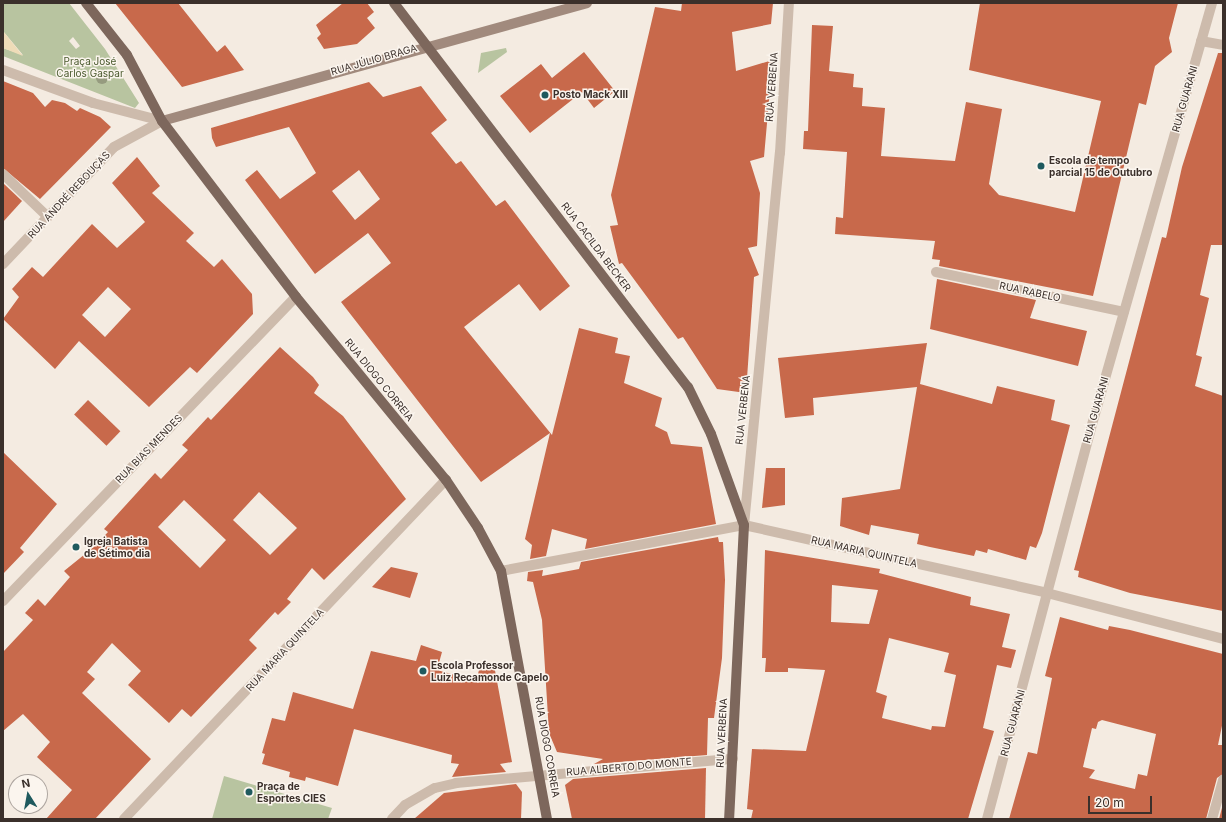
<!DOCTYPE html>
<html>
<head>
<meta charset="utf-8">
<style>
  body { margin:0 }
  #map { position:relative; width:1226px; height:822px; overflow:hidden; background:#f4ebe1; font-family:Inter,sans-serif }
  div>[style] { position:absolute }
  .green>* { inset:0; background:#b8c4a0 }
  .sand>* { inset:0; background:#efdcb8 }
  .building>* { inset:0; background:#c8694b; transform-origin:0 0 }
  .street>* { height:10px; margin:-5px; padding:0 5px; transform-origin:5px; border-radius:5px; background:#cdbbac }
  .secondary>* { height:10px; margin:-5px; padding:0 5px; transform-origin:5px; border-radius:5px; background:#a18a7d }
  .primary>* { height:10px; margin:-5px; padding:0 5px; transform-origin:5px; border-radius:5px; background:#7d675c }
  .trees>* { width:12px; height:12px; margin:-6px; border-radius:50%; background:#969b7f }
  .dots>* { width:11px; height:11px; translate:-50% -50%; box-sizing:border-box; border:2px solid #fbf5ee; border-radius:50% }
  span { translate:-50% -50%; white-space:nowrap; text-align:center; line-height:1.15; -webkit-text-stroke:3px #fbf5ee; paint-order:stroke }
  .street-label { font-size:10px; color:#3b302b }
  .park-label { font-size:10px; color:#4a5a2e }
  .poi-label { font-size:10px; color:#3b302b; font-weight:700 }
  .left { translate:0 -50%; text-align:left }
  .frame { position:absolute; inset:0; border:4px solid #3b302b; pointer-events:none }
  .north { position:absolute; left:8px; top:774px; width:40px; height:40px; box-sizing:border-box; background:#fbf5ee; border:1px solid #aea6a0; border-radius:50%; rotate:349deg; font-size:11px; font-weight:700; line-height:16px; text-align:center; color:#3b302b }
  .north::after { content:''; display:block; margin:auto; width:14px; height:18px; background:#1f5a5e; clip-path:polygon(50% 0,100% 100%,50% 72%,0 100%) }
  .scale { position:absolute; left:1088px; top:796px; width:64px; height:18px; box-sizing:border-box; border:2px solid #3b302b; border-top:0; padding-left:5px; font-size:12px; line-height:14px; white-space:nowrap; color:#3b302b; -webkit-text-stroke:3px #fbf5ee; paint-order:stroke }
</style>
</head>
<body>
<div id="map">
  <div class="green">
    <i style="clip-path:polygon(evenodd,3px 3px,69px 3px,105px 49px,139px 103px,135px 108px,3px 56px,3px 48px,23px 55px,3px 31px,3px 3px,73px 37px,80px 46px,76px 49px,69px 41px,73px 37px)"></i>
    <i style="clip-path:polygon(506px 48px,507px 52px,478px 73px,481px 53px)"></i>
    <i style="clip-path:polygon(224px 776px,332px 808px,328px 819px,212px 819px)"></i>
  </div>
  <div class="sand">
    <i style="clip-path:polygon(3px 31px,23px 56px,3px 48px)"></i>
  </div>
  <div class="building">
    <i style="clip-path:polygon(115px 3px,178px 3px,217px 52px,225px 45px,244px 70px,182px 87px)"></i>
    <i style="clip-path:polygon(343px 3px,367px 3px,374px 12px,367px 18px,375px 28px,357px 44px,324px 49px,317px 38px,321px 34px,316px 25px)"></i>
    <i style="clip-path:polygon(682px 3px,773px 3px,771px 24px,732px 32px,736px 71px,776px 59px,777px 77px,771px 78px,764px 157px,750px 161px,760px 193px,757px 246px,748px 248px,759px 275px,754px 277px,746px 393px,717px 389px,683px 337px,678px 339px,622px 263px,619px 264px,610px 226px,618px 225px,611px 195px,655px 7px,681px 11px)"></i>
    <i style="clip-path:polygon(980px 3px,1178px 3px,1169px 38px,1172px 52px,1155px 66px,1146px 105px,1139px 103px,1093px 296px,939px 266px,940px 260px,932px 259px,935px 241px,835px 234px,836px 217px,843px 218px,847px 152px,803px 149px,804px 131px,808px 131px,812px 25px,833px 26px,829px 71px,854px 74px,853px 87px,863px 88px,862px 106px,885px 108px,881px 156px,955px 161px,966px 102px,1002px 109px,989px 184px,999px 195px,1075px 212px,1101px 101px,969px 70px)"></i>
    <i style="clip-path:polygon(584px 52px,615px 91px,594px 108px,582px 92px,530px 133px,500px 96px,541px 64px,552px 78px)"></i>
    <i style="clip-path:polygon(1218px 53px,1223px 53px,1223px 245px,1211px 245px,1200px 295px,1209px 298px,1196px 355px,1202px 357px,1195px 386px,1223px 396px,1223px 611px,1130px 593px,1078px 577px,1079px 571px,1074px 570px,1162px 237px,1166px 238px,1182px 167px)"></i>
    <i style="clip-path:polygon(3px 81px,33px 93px,45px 107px,52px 100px,65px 103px,77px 111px,80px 108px,100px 117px,111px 127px,40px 199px,3px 168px)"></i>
    <i style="clip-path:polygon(evenodd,369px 82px,383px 97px,421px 86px,447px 120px,431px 133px,456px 164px,461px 161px,496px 206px,505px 200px,570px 286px,540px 311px,519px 284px,464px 327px,552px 435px,579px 328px,618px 338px,615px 353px,630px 356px,624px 383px,662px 398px,655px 426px,667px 432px,671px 444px,702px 447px,716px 524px,585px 549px,587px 539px,552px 529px,546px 556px,530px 559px,532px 545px,525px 539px,550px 433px,481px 482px,341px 302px,391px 263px,368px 233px,315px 274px,245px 180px,257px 170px,280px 199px,316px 173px,289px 127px,216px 147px,212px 138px,211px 128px,369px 82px,359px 170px,380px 199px,355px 220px,332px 191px,359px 170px)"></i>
    <i style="clip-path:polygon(evenodd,137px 157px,160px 186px,152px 193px,194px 233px,186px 241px,214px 267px,222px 259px,252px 294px,253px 314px,197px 373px,190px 367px,149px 407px,79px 341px,55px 369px,3px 319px,19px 297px,12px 289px,32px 267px,43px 277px,92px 224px,117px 248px,145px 222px,112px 183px,137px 157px,108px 287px,131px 309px,105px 337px,82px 315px,108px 287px)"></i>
    <i style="clip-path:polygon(3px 183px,22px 201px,3px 222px)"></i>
    <i style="clip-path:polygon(937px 279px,1036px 300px,1030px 318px,1087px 331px,1078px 366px,930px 329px)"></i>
    <i style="clip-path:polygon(927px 343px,920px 384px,992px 404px,997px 386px,1055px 400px,1051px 420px,1070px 425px,1042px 533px,1036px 548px,1030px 546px,1026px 560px,988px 549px,987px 553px,976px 550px,974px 556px,930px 547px,917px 544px,919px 534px,871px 525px,869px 535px,840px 526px,842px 498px,900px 489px,917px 387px,813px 398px,814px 415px,785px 418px,778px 358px)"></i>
    <i style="clip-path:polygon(evenodd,280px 347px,313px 377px,319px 385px,314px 393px,343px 416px,406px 499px,324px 580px,312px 568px,287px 599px,291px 602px,278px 615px,275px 612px,249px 640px,257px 648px,191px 717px,182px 709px,169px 723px,128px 685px,141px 671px,112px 643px,87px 672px,95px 679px,82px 693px,151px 759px,95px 819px,46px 819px,72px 790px,37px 757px,50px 742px,23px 714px,3px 731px,3px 652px,33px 620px,25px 613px,38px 599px,45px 606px,70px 577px,64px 571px,95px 546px,108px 532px,104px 529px,155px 473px,161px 479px,188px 450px,182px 445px,208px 417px,211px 420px,280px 347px,259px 492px,297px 528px,270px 555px,233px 520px,259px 492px,280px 347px,184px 500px,226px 540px,200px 568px,158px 527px,184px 500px)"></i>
    <i style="left:88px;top:400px;width:45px;height:20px;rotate:44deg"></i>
    <i style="clip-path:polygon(3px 452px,57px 504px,20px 548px,24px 552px,3px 574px)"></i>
    <i style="clip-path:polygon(766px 468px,785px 468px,785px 505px,762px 508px)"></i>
    <i style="clip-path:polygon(718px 537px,719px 542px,723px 542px,725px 580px,722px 658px,714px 718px,708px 718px,707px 755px,594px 764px,603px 759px,557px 752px,549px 733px,542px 620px,533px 582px,527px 581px,528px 572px,543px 570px,542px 576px,579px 569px,581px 562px)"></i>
    <i style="clip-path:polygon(evenodd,765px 550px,880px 569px,879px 573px,971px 597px,970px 605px,1010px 614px,1002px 647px,1016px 650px,1011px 668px,997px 665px,983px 728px,994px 731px,968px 819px,751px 819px,753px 810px,747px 809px,752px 749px,806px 751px,825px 670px,788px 668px,788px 672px,765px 672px,766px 658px,762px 658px,765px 550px,832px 585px,878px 590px,869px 624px,831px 622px,832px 585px,765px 550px,889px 638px,949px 653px,944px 672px,956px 675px,945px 727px,932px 726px,931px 730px,882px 718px,887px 696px,876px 692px,889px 638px)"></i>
    <i style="clip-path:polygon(391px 567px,418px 573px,410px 598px,372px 587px)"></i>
    <i style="clip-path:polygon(evenodd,1060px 617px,1108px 630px,1109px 626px,1130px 630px,1223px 654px,1223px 721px,1218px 745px,1223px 745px,1223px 774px,1217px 778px,1206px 819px,1009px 819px,1028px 752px,1037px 754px,1052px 678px,1045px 676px,1060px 617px,1102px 720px,1156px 734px,1147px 776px,1138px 774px,1135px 789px,1089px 778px,1095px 770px,1083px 767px,1092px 728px,1096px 729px,1098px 722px,1102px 720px)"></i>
    <i style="clip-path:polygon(421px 645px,442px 652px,437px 670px,476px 681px,481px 663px,494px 665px,512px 762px,500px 764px,506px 772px,452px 777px,459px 764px,451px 763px,452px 755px,354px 729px,338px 786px,306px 777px,305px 781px,289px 777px,290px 772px,262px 764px,265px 754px,262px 753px,272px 718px,285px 721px,293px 692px,353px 709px,371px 651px,416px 661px)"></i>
    <i style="clip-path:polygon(706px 768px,705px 819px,572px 819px,565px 785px,573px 779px)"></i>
    <i style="clip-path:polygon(516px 784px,522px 792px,521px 819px,414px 819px,444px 793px)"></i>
    <i style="clip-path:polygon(1223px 804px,1223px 819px,1219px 819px)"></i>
  </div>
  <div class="street">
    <i style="left:1201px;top:41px;width:22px;rotate:10deg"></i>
    <i style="left:3px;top:70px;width:96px;rotate:20.1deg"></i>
    <i style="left:93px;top:103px;width:71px;rotate:14.6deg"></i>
    <i style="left:3px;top:174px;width:62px;rotate:43.7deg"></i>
    <i style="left:3px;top:264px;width:161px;rotate:-46.5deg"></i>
    <i style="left:114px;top:147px;width:55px;rotate:-28.4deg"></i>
    <i style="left:936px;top:272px;width:192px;rotate:12deg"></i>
    <i style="left:744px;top:525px;width:374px;rotate:-84.5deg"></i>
    <i style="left:780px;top:153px;width:150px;rotate:-86.6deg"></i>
    <i style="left:501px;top:571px;width:247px;rotate:-10.7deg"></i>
    <i style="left:744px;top:525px;width:311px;rotate:12.6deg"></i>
    <i style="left:1047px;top:593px;width:182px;rotate:14.6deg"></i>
    <i style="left:3px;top:601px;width:422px;rotate:-46.1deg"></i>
    <i style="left:124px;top:819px;width:468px;rotate:-46.5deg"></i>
    <i style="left:392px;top:819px;width:19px;rotate:-47deg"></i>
    <i style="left:405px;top:805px;width:34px;rotate:-30deg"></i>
    <i style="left:435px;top:788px;width:22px;rotate:-13deg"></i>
    <i style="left:456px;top:783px;width:278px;rotate:-5deg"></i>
    <i style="left:987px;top:819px;width:405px;rotate:-75.1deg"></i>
    <i style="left:1091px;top:428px;width:442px;rotate:-74.1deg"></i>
    <i style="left:1212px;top:819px;width:41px;rotate:-74.2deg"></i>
  </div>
  <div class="secondary">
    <i style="left:162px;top:121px;width:441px;rotate:-15.5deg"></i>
  </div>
  <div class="primary">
    <i style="left:86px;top:3px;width:66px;rotate:51.7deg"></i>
    <i style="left:127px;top:55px;width:75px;rotate:62.1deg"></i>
    <i style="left:162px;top:121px;width:221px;rotate:52.7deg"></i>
    <i style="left:296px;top:297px;width:237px;rotate:50.7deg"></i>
    <i style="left:446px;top:480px;width:58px;rotate:56.3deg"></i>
    <i style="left:478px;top:528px;width:49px;rotate:61.9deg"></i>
    <i style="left:501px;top:571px;width:252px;rotate:79.5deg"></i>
    <i style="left:394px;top:3px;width:484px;rotate:52.6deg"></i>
    <i style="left:688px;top:387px;width:52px;rotate:63.9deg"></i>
    <i style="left:711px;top:434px;width:97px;rotate:70.1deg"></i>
    <i style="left:744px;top:525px;width:294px;rotate:92.9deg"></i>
  </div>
  <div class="trees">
    <i style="left:102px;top:78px"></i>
  </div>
  <div class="dots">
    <i style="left:545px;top:95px;background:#1f5a5e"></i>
    <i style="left:1041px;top:166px;background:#1f5a5e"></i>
    <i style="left:76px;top:547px;background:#1f5a5e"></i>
    <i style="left:423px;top:671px;background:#1f5a5e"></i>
    <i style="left:249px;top:792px;background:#1f5a5e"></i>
  </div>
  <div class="street-label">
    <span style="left:374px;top:60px;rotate:-16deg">RUA JÚLIO BRAGA</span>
    <span style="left:772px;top:87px;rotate:-86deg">RUA VERBENA</span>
    <span style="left:1185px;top:99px;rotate:-74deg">RUA GUARANI</span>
    <span style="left:69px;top:195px;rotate:-47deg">RUA ANDRÉ REBOUÇAS</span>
    <span style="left:596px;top:247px;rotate:53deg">RUA CACILDA BECKER</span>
    <span style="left:1030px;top:292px;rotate:12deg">RUA RABELO</span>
    <span style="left:379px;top:380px;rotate:51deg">RUA DIOGO CORREIA</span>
    <span style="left:743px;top:410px;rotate:-84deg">RUA VERBENA</span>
    <span style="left:1096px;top:410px;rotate:-74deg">RUA GUARANI</span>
    <span style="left:149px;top:449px;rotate:-46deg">RUA BIAS MENDES</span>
    <span style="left:864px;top:552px;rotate:13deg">RUA MARIA QUINTELA</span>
    <span style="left:285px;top:650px;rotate:-47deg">RUA MARIA QUINTELA</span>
    <span style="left:1013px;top:723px;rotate:-75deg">RUA GUARANI</span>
    <span style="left:722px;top:733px;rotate:-87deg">RUA VERBENA</span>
    <span style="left:547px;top:747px;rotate:80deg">RUA DIOGO CORREIA</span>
    <span style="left:629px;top:767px;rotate:-5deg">RUA ALBERTO DO MONTE</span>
  </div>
  <div class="park-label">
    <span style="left:90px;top:67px">Praça José<br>Carlos Gaspar</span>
  </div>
  <div class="poi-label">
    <span class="left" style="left:553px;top:95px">Posto Mack XIII</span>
    <span class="left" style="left:1049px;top:166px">Escola de tempo<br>parcial 15 de Outubro</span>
    <span class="left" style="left:84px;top:547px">Igreja Batista<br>de Sétimo dia</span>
    <span class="left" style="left:431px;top:671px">Escola Professor<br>Luiz Recamonde Capelo</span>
    <span class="left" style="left:257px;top:792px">Praça de<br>Esportes CIES</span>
  </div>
  <div class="frame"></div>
  <div class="north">N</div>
  <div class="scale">20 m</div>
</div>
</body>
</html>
